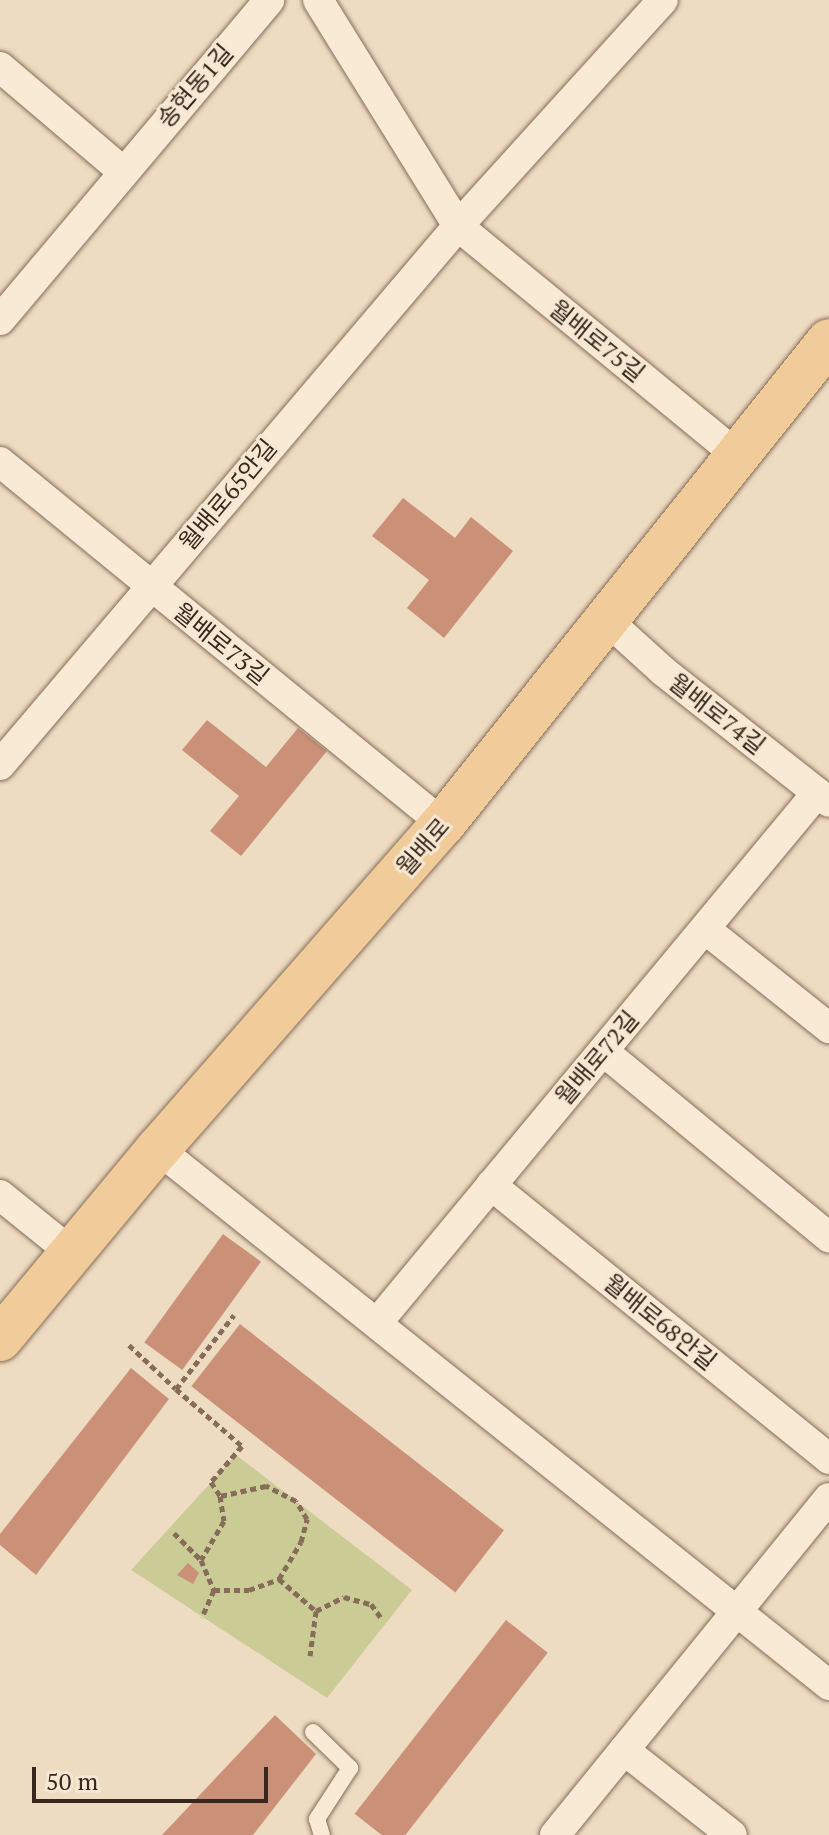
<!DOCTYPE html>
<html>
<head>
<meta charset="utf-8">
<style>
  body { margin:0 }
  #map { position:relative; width:829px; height:1835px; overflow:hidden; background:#eddcc2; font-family:"PT Serif","Noto Sans KR",serif }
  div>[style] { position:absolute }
  .green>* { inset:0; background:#cbcb96 }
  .building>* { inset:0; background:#cb9178; transform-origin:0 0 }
  .path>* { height:5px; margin-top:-2.5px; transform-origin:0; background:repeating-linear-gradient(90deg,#876d59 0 6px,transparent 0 10px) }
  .roads { filter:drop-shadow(0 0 2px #876d59) drop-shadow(0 0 2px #876d59) }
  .service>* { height:16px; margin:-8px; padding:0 8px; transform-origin:8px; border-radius:8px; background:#f8ead5 }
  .minor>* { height:30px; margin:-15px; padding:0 15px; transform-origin:15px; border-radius:15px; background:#f8ead5 }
  .primary>* { height:44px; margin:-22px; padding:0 22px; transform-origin:22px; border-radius:22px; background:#f1cc9a }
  span { translate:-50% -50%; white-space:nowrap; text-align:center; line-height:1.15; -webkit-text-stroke:6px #f5e7d1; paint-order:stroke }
  .street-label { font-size:24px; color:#37271d }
  .scale { position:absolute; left:32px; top:1767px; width:236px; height:36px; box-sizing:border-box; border:4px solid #37271d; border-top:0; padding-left:10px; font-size:24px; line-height:28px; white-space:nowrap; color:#37271d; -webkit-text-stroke:6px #f5e7d1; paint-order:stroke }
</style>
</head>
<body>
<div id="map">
  <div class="green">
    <i style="clip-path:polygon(236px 1455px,412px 1590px,327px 1698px,131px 1570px)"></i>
  </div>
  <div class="building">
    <i style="clip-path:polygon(403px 498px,455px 538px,471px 517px,513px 551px,444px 638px,407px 608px,429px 580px,372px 536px)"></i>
    <i style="clip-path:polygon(207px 720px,266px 767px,298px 728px,327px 751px,241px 856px,210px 831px,239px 796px,182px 750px)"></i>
    <i style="left:223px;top:1234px;width:47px;height:134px;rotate:36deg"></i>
    <i style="left:240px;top:1324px;width:335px;height:79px;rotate:38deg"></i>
    <i style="clip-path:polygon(131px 1368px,169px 1399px,36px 1575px,0 1545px,0 1534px)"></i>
    <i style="clip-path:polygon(188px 1563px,199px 1573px,193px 1584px,177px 1575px)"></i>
    <i style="left:506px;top:1620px;width:53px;height:246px;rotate:38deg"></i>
    <i style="clip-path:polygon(275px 1715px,316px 1754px,253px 1835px,162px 1835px)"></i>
  </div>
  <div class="path">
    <i style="left:129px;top:1345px;width:64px;rotate:43.1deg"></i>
    <i style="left:176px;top:1389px;width:94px;rotate:-51.9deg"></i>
    <i style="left:176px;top:1389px;width:87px;rotate:40.8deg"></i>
    <i style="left:242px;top:1446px;width:48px;rotate:130.7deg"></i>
    <i style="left:211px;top:1482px;width:17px;rotate:57deg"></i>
    <i style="left:220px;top:1496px;width:25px;rotate:81deg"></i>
    <i style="left:224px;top:1521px;width:45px;rotate:120.5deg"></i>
    <i style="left:201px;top:1560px;width:33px;rotate:67deg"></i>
    <i style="left:214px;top:1590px;width:30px;rotate:114deg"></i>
    <i style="left:174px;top:1533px;width:38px;rotate:45deg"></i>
    <i style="left:279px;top:1579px;width:49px;rotate:40.9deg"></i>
    <i style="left:316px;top:1611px;width:45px;rotate:97.6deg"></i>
    <i style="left:214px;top:1590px;width:35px"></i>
    <i style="left:249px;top:1590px;width:32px;rotate:-20deg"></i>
    <i style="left:279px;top:1579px;width:43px;rotate:-59.3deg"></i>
    <i style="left:301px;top:1542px;width:24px;rotate:-75deg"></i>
    <i style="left:307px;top:1519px;width:21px;rotate:-121deg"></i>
    <i style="left:296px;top:1501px;width:34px;rotate:-153deg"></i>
    <i style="left:266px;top:1486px;width:47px;rotate:167.7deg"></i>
    <i style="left:316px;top:1611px;width:31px;rotate:-27deg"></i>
    <i style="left:344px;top:1597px;width:28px;rotate:15deg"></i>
    <i style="left:371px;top:1604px;width:17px;rotate:54deg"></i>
  </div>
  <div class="roads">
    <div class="service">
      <i style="left:313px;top:1732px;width:52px;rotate:44.2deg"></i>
      <i style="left:350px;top:1768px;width:61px;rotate:122.9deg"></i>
      <i style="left:317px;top:1819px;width:17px;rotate:73deg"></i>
    </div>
    <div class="minor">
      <i style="left:318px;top:0;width:266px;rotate:58.2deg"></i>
      <i style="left:458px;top:226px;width:361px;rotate:39.4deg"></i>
      <i style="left:0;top:67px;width:160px;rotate:40.4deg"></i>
      <i style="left:0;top:320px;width:418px;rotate:-49.9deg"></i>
      <i style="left:0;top:462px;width:572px;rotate:39.25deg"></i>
      <i style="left:609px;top:622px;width:73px;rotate:42.2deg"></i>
      <i style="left:663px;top:671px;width:211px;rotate:38.3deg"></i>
      <i style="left:0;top:765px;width:707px;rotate:-49.64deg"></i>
      <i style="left:458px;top:226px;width:305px;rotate:-47.8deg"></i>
      <i style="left:705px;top:929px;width:159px;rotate:38.6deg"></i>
      <i style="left:603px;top:1051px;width:293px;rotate:39.5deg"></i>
      <i style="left:158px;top:1149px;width:859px;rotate:38.62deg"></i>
      <i style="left:491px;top:1185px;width:435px;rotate:39deg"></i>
      <i style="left:0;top:1195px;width:92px;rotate:38.9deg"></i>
      <i style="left:377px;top:1323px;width:689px;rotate:-50.3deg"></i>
      <i style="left:624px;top:1750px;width:137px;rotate:38.2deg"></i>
      <i style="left:555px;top:1835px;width:434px;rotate:-50.9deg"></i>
    </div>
    <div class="primary">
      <i style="left:0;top:1339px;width:247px;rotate:-50.3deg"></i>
      <i style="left:158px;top:1149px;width:432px;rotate:-48.8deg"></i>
      <i style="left:443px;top:824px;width:618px;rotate:-51.37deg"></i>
    </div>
  </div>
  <div class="street-label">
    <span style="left:195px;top:86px;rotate:-49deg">송현동1길</span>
    <span style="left:597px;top:341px;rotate:39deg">월배로75길</span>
    <span style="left:228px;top:495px;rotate:-50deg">월배로65안길</span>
    <span style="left:221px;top:644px;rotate:39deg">월배로73길</span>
    <span style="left:717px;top:714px;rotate:38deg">월배로74길</span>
    <span style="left:423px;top:847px;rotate:-49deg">월배로</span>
    <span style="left:597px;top:1058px;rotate:-50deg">월배로72길</span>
    <span style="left:660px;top:1322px;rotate:39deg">월배로68안길</span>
  </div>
  <div class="scale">50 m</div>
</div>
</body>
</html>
